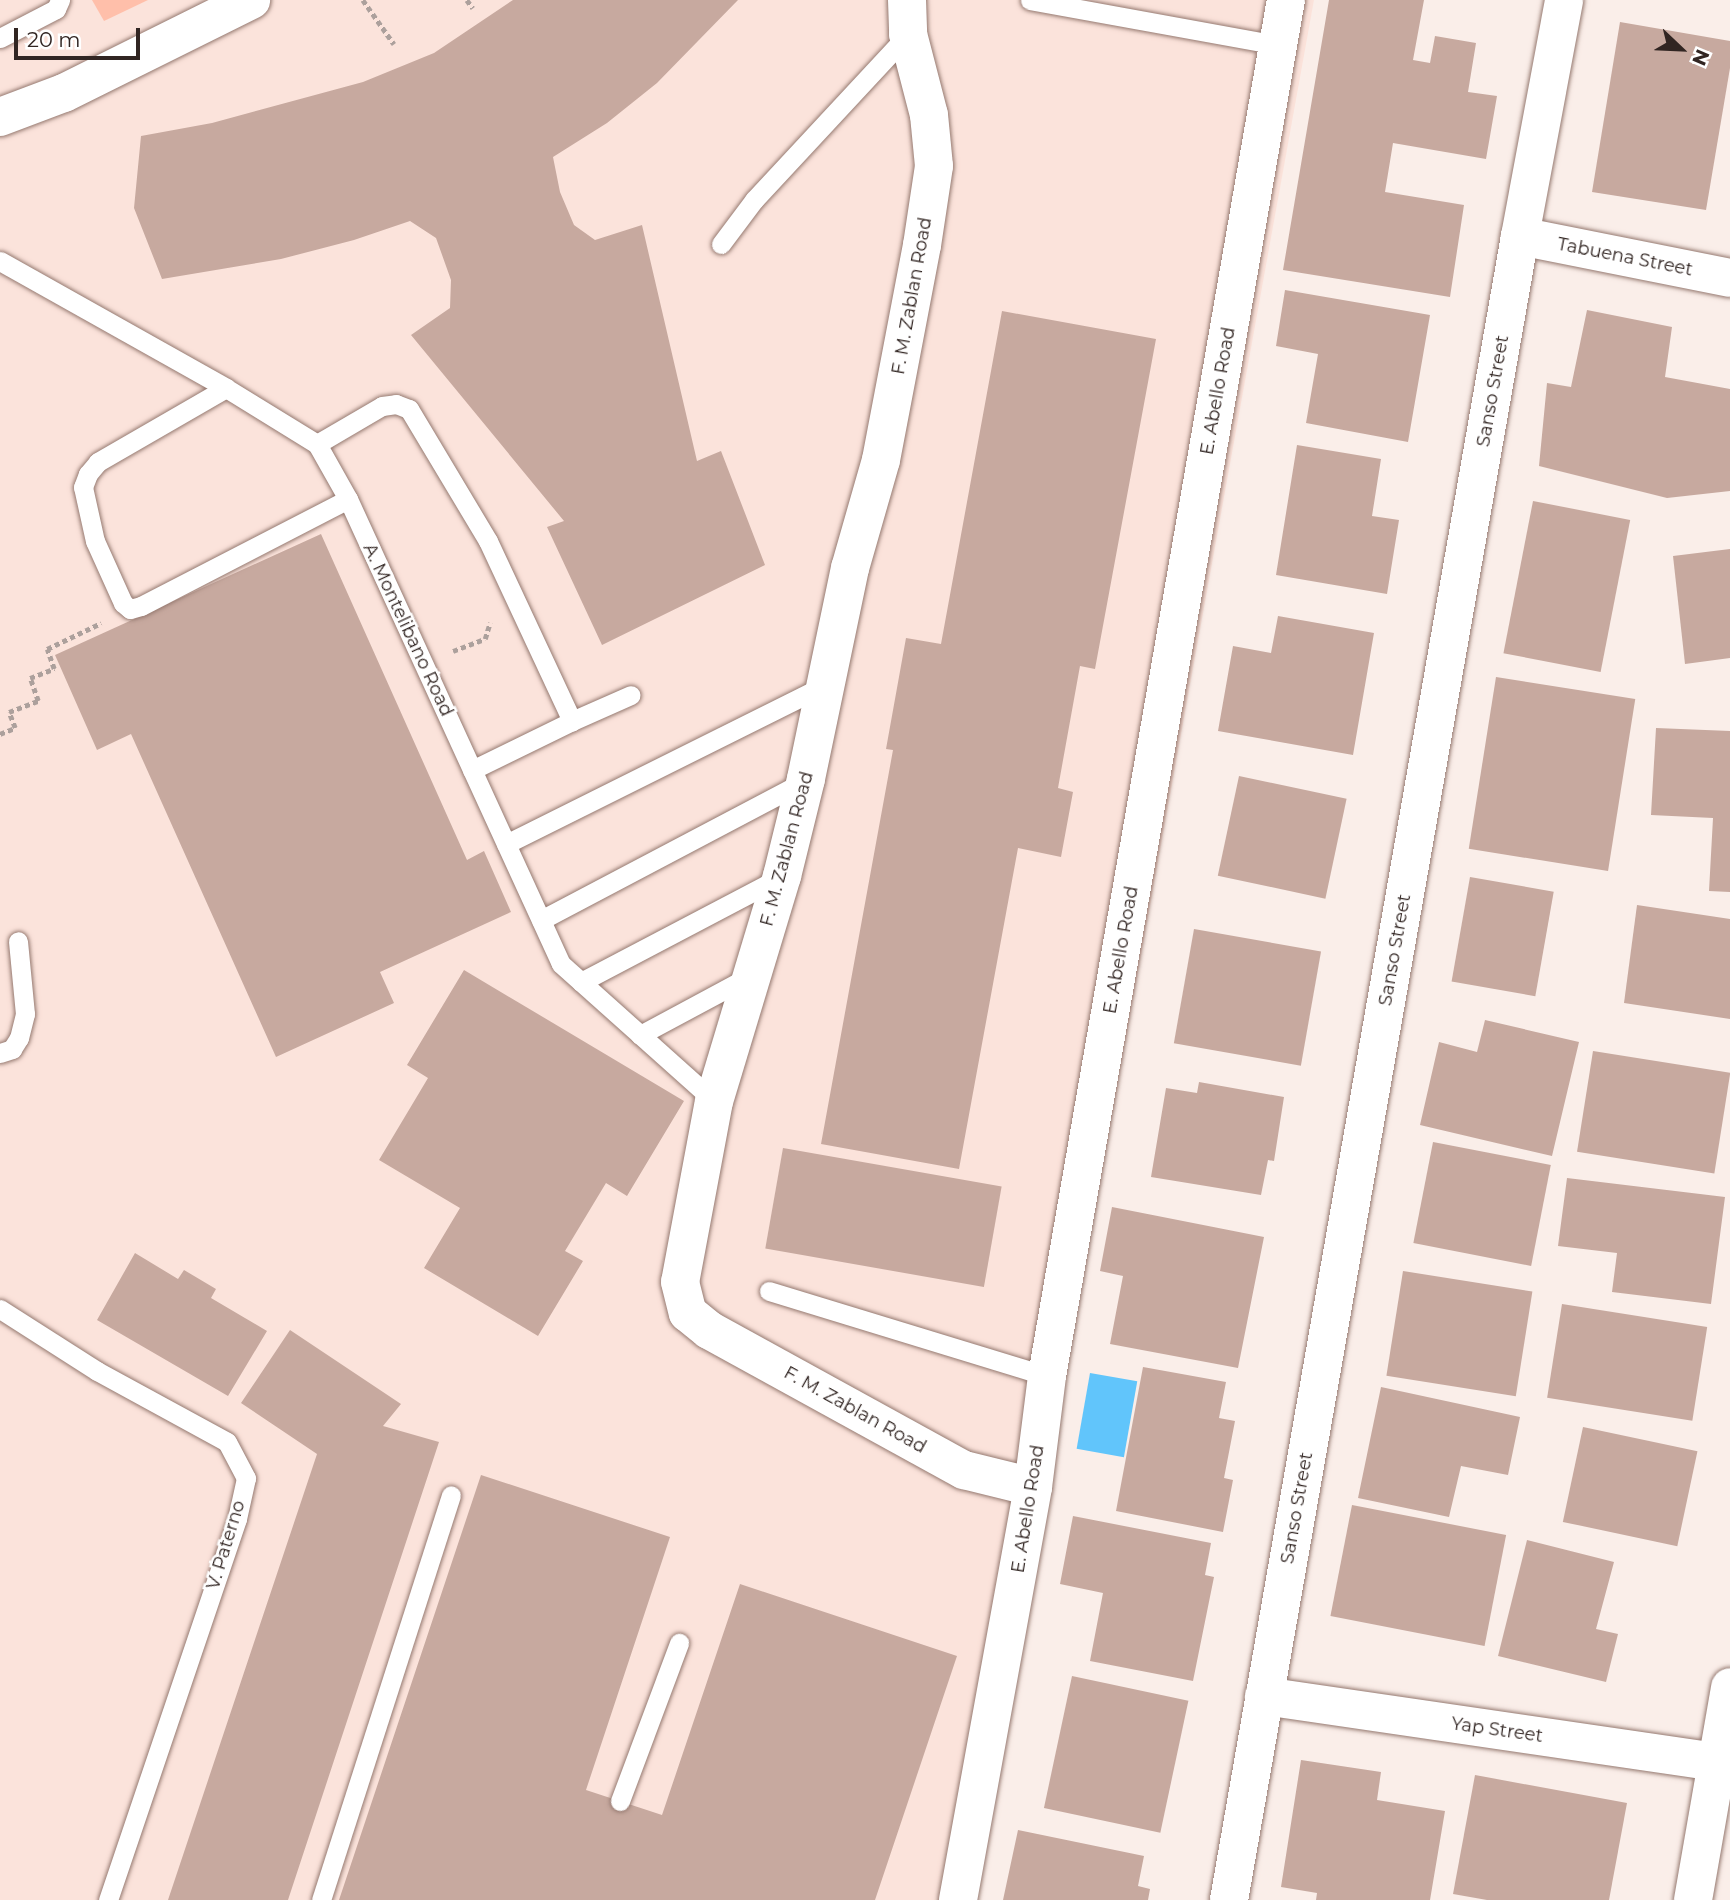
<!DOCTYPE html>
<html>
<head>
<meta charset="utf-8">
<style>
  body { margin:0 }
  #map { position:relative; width:1730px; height:1900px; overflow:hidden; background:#faeee9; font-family:Montserrat,sans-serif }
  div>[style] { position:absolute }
  .built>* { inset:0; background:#fbe3db }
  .green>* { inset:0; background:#ffbfaa }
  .water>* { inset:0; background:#61c5fb; transform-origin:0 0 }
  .building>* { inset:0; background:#c7a99f; transform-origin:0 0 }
  .path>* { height:4.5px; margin-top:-2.25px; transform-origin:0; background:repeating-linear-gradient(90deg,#aca09c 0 5px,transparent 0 8.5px) }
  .roads { filter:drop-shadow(0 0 2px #957970) drop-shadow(0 0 2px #957970) }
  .lane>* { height:19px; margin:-9.5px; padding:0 9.5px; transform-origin:9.5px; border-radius:9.5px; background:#fff }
  .street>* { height:38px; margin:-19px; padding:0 19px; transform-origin:19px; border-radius:19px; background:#fff }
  span { translate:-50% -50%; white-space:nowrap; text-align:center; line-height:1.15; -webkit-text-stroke:5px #fff; paint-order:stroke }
  .street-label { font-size:18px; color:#312522 }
  .north { position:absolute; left:1646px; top:14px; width:70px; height:70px; -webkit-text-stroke:5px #fff; paint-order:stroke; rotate:113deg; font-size:19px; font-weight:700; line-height:28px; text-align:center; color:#312522 }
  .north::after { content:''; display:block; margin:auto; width:24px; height:32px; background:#312522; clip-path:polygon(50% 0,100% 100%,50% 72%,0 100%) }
  .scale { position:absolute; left:14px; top:28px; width:126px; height:32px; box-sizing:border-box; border:4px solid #312522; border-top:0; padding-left:9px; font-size:21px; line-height:24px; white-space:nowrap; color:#312522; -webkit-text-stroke:5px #fff; paint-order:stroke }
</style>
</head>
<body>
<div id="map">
  <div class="built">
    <i style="clip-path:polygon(0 0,1314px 0,970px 1900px,0 1900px)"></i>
  </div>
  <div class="green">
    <i style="clip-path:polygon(92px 0,148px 0,104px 21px)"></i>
  </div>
  <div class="water">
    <i style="left:1090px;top:1373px;width:48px;height:77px;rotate:10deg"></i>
  </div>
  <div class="building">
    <i style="clip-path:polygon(513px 0,738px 0,657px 83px,607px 123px,553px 157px,560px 192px,574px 225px,595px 240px,642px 225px,697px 461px,721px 451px,765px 565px,602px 645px,547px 527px,564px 521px,411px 335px,450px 308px,451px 280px,436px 238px,410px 221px,354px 240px,281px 259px,162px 279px,134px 208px,141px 136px,212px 123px,363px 82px,434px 53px)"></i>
    <i style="clip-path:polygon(1329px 0,1424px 0,1413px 60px,1430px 63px,1435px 36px,1476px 43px,1468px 92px,1497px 96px,1486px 159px,1393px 143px,1385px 192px,1464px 205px,1450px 297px,1283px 270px)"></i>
    <i style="clip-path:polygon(1620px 22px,1730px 41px,1730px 68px,1706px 210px,1592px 192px)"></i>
    <i style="clip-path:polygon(1285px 290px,1430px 315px,1408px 442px,1306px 423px,1318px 354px,1276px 346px)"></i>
    <i style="clip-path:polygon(1587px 310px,1672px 327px,1665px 377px,1730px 389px,1730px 491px,1667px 498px,1539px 466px,1547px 383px,1571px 387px)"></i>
    <i style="clip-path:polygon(1002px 311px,1156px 339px,1095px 669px,1080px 666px,1058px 788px,1073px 792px,1061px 857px,1018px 848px,959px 1169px,821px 1144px,893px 750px,886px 749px,906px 638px,941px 644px)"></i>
    <i style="clip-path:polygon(1297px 445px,1381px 459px,1372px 516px,1399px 520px,1387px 594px,1276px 575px)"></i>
    <i style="left:1533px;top:501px;width:99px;height:155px;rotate:11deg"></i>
    <i style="clip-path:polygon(321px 534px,467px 860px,484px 851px,511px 912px,380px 972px,394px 1003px,276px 1057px,131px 734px,97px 750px,55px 655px)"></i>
    <i style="clip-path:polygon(1730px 549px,1730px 658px,1685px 664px,1673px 556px)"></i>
    <i style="clip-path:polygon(1278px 616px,1374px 633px,1353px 755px,1218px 731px,1233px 646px,1271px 653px)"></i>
    <i style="left:1496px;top:677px;width:141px;height:174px;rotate:9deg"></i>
    <i style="clip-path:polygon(1656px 728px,1730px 731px,1730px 892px,1709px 891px,1713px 818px,1651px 815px)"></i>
    <i style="left:1239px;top:776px;width:110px;height:102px;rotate:12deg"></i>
    <i style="left:1470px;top:877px;width:85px;height:106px;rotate:10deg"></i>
    <i style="clip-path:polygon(1637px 905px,1730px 919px,1730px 1019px,1624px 1003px)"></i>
    <i style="left:1194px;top:929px;width:129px;height:116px;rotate:10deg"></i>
    <i style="clip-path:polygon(464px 970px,684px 1101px,627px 1196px,606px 1183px,565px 1251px,583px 1261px,538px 1336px,424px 1268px,460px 1208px,379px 1160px,428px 1078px,407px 1065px)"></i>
    <i style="clip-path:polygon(1485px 1020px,1579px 1042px,1552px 1156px,1420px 1125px,1439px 1042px,1477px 1052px)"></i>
    <i style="left:1593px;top:1051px;width:139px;height:102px;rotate:9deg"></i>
    <i style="clip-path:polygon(1199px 1082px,1284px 1097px,1274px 1161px,1268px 1160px,1261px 1195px,1151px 1177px,1166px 1088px,1197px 1093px)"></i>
    <i style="left:1433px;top:1142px;width:120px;height:103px;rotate:11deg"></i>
    <i style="left:783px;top:1148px;width:222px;height:102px;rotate:10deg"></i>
    <i style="clip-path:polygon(1567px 1178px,1725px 1197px,1711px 1304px,1612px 1292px,1617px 1253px,1558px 1246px)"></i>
    <i style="clip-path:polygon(1112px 1207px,1264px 1237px,1238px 1368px,1110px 1344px,1123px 1276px,1100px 1271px)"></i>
    <i style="clip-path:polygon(135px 1253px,178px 1279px,184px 1270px,216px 1289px,211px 1298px,267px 1331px,228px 1396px,97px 1320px)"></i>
    <i style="left:1403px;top:1271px;width:131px;height:106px;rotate:9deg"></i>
    <i style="left:1562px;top:1304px;width:147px;height:95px;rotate:9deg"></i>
    <i style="clip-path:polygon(290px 1330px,401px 1404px,383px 1426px,439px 1442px,288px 1900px,168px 1900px,317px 1454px,241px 1403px)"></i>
    <i style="clip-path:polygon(1143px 1367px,1226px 1382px,1219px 1418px,1235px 1421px,1224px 1478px,1233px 1480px,1223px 1532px,1116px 1511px)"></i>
    <i style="clip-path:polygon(1381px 1387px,1520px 1417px,1508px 1475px,1461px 1466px,1449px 1517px,1358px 1498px)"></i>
    <i style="left:1583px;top:1427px;width:117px;height:97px;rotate:12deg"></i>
    <i style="clip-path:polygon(481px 1475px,670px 1537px,586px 1790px,662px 1815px,740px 1584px,957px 1656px,875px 1900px,339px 1900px)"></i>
    <i style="left:1352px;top:1505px;width:157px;height:113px;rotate:11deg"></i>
    <i style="clip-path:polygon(1073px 1516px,1211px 1543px,1205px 1575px,1214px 1577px,1193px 1681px,1090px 1661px,1103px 1593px,1060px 1584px)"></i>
    <i style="clip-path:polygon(1527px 1540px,1614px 1562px,1596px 1629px,1618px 1634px,1606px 1682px,1498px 1656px)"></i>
    <i style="left:1072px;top:1676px;width:119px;height:135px;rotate:12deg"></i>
    <i style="clip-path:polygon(1301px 1760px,1381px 1772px,1377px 1800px,1445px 1811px,1430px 1900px,1316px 1900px,1317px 1893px,1281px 1887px)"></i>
    <i style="clip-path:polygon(1475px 1775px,1627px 1803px,1609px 1900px,1487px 1900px,1453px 1894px)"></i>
    <i style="clip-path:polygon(1018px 1830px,1144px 1856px,1138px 1886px,1150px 1889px,1148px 1900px,1003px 1900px)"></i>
  </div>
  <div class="path">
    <i style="left:363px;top:0;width:54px;rotate:54.8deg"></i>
    <i style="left:467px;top:0;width:10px;rotate:53deg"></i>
    <i style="left:453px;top:651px;width:34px;rotate:-21deg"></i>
    <i style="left:485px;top:639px;width:17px;rotate:-73deg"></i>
    <i style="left:0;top:734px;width:16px;rotate:-22deg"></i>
    <i style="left:15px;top:728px;width:17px;rotate:-111deg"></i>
    <i style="left:9px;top:712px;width:31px;rotate:-21deg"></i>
    <i style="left:38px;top:701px;width:24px;rotate:-109deg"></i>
    <i style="left:30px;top:678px;width:26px;rotate:-21deg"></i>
    <i style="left:54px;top:669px;width:21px;rotate:-109deg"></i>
    <i style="left:47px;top:649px;width:60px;rotate:-25.7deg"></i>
  </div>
  <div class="roads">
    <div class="lane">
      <i style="left:1030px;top:0;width:252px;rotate:10.3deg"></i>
      <i style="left:0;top:38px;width:63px;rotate:-27.4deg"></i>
      <i style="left:56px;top:9px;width:10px;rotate:-66deg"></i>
      <i style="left:721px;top:244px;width:55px;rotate:-53.1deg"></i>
      <i style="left:754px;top:200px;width:226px;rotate:-47.1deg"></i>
      <i style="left:0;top:261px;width:259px;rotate:29.3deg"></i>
      <i style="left:226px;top:388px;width:107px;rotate:31.6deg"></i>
      <i style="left:317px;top:444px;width:63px;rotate:60.6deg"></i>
      <i style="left:348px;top:499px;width:511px;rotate:65.39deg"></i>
      <i style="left:561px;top:964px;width:205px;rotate:41.8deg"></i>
      <i style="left:226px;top:388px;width:148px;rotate:150deg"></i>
      <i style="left:98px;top:462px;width:16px;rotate:130deg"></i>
      <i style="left:88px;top:474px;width:14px;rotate:111deg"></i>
      <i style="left:83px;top:487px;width:55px;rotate:77.5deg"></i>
      <i style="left:95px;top:541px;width:68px;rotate:65.7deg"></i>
      <i style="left:123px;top:603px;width:9px;rotate:41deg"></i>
      <i style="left:130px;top:609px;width:11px;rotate:-15deg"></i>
      <i style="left:141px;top:606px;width:233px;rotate:-27.3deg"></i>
      <i style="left:317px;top:444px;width:75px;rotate:-30.3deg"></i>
      <i style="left:382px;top:406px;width:14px;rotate:-8deg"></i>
      <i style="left:396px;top:404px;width:14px;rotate:21deg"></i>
      <i style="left:409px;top:409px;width:154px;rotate:59.1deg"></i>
      <i style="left:488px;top:541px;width:199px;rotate:65deg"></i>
      <i style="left:472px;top:770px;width:111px;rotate:-26.1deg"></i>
      <i style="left:572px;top:721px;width:64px;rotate:-23.8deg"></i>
      <i style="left:506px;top:844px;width:356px;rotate:-26.5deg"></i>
      <i style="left:541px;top:920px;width:300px;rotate:-27.8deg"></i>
      <i style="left:581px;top:982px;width:226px;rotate:-27.7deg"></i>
      <i style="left:640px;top:1035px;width:125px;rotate:-28.2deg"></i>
      <i style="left:0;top:1053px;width:13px;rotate:-18deg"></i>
      <i style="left:12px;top:1049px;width:13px;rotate:-58deg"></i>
      <i style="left:19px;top:1038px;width:25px;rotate:-76deg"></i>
      <i style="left:25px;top:1014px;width:73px;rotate:-95.5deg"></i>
      <i style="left:769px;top:1291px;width:291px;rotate:17deg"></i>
      <i style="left:0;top:1309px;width:115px;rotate:32.6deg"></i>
      <i style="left:97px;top:1371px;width:148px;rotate:28.6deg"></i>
      <i style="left:227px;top:1442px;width:41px;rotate:62.2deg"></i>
      <i style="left:246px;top:1478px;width:42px;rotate:102.4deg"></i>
      <i style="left:237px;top:1519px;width:402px;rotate:108.7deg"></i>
      <i style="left:620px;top:1801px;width:169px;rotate:-69.5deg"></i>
      <i style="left:321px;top:1900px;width:425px;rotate:-72.2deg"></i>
    </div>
    <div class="street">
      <i style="left:907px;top:0;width:34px;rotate:88deg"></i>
      <i style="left:908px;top:34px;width:84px;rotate:75.5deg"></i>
      <i style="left:929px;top:115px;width:51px;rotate:84.4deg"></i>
      <i style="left:934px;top:166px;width:80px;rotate:98.6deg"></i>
      <i style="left:922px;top:245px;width:219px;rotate:100.8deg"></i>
      <i style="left:881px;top:460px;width:112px;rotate:106deg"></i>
      <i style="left:850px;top:568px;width:216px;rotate:101.8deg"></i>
      <i style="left:806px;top:779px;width:100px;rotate:103.9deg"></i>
      <i style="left:782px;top:876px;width:235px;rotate:106.8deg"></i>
      <i style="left:714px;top:1101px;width:184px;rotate:100.6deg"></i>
      <i style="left:680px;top:1282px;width:32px;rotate:76deg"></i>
      <i style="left:688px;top:1313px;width:27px;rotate:39deg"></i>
      <i style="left:709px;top:1330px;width:291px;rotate:28.8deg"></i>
      <i style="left:964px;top:1470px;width:71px;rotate:13.8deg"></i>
      <i style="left:0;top:117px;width:68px;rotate:-20.6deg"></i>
      <i style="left:64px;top:93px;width:209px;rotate:-26.4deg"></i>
      <i style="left:1520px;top:236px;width:214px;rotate:11.3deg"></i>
      <i style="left:1264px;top:1696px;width:471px;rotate:8.3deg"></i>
      <i style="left:958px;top:1900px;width:420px;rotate:-79.7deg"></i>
      <i style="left:1033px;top:1487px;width:112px;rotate:-82.8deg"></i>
      <i style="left:1047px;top:1376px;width:1397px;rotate:-80.15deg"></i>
      <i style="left:1229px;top:1900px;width:1689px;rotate:-80.08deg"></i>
      <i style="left:1520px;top:236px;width:240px;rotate:-79.4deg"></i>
      <i style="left:1693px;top:1900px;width:216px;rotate:-80.1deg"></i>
    </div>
  </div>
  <div class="street-label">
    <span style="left:1625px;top:257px;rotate:11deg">Tabuena Street</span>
    <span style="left:912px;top:296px;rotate:-80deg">F. M. Zablan Road</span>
    <span style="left:1218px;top:391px;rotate:-80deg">E. Abello Road</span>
    <span style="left:1493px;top:391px;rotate:-80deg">Sanso Street</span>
    <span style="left:408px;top:630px;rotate:65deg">A. Montelibano Road</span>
    <span style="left:787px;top:849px;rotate:-75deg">F. M. Zablan Road</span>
    <span style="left:1121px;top:950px;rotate:-80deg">E. Abello Road</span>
    <span style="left:1395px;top:950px;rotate:-80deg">Sanso Street</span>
    <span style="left:855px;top:1410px;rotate:29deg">F. M. Zablan Road</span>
    <span style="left:1297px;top:1508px;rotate:-80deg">Sanso Street</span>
    <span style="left:1028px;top:1509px;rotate:-81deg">E. Abello Road</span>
    <span style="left:226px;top:1545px;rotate:-73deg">V. Paterno</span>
    <span style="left:1497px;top:1730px;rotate:8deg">Yap Street</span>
  </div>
  <div class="north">N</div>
  <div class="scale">20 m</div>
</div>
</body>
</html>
